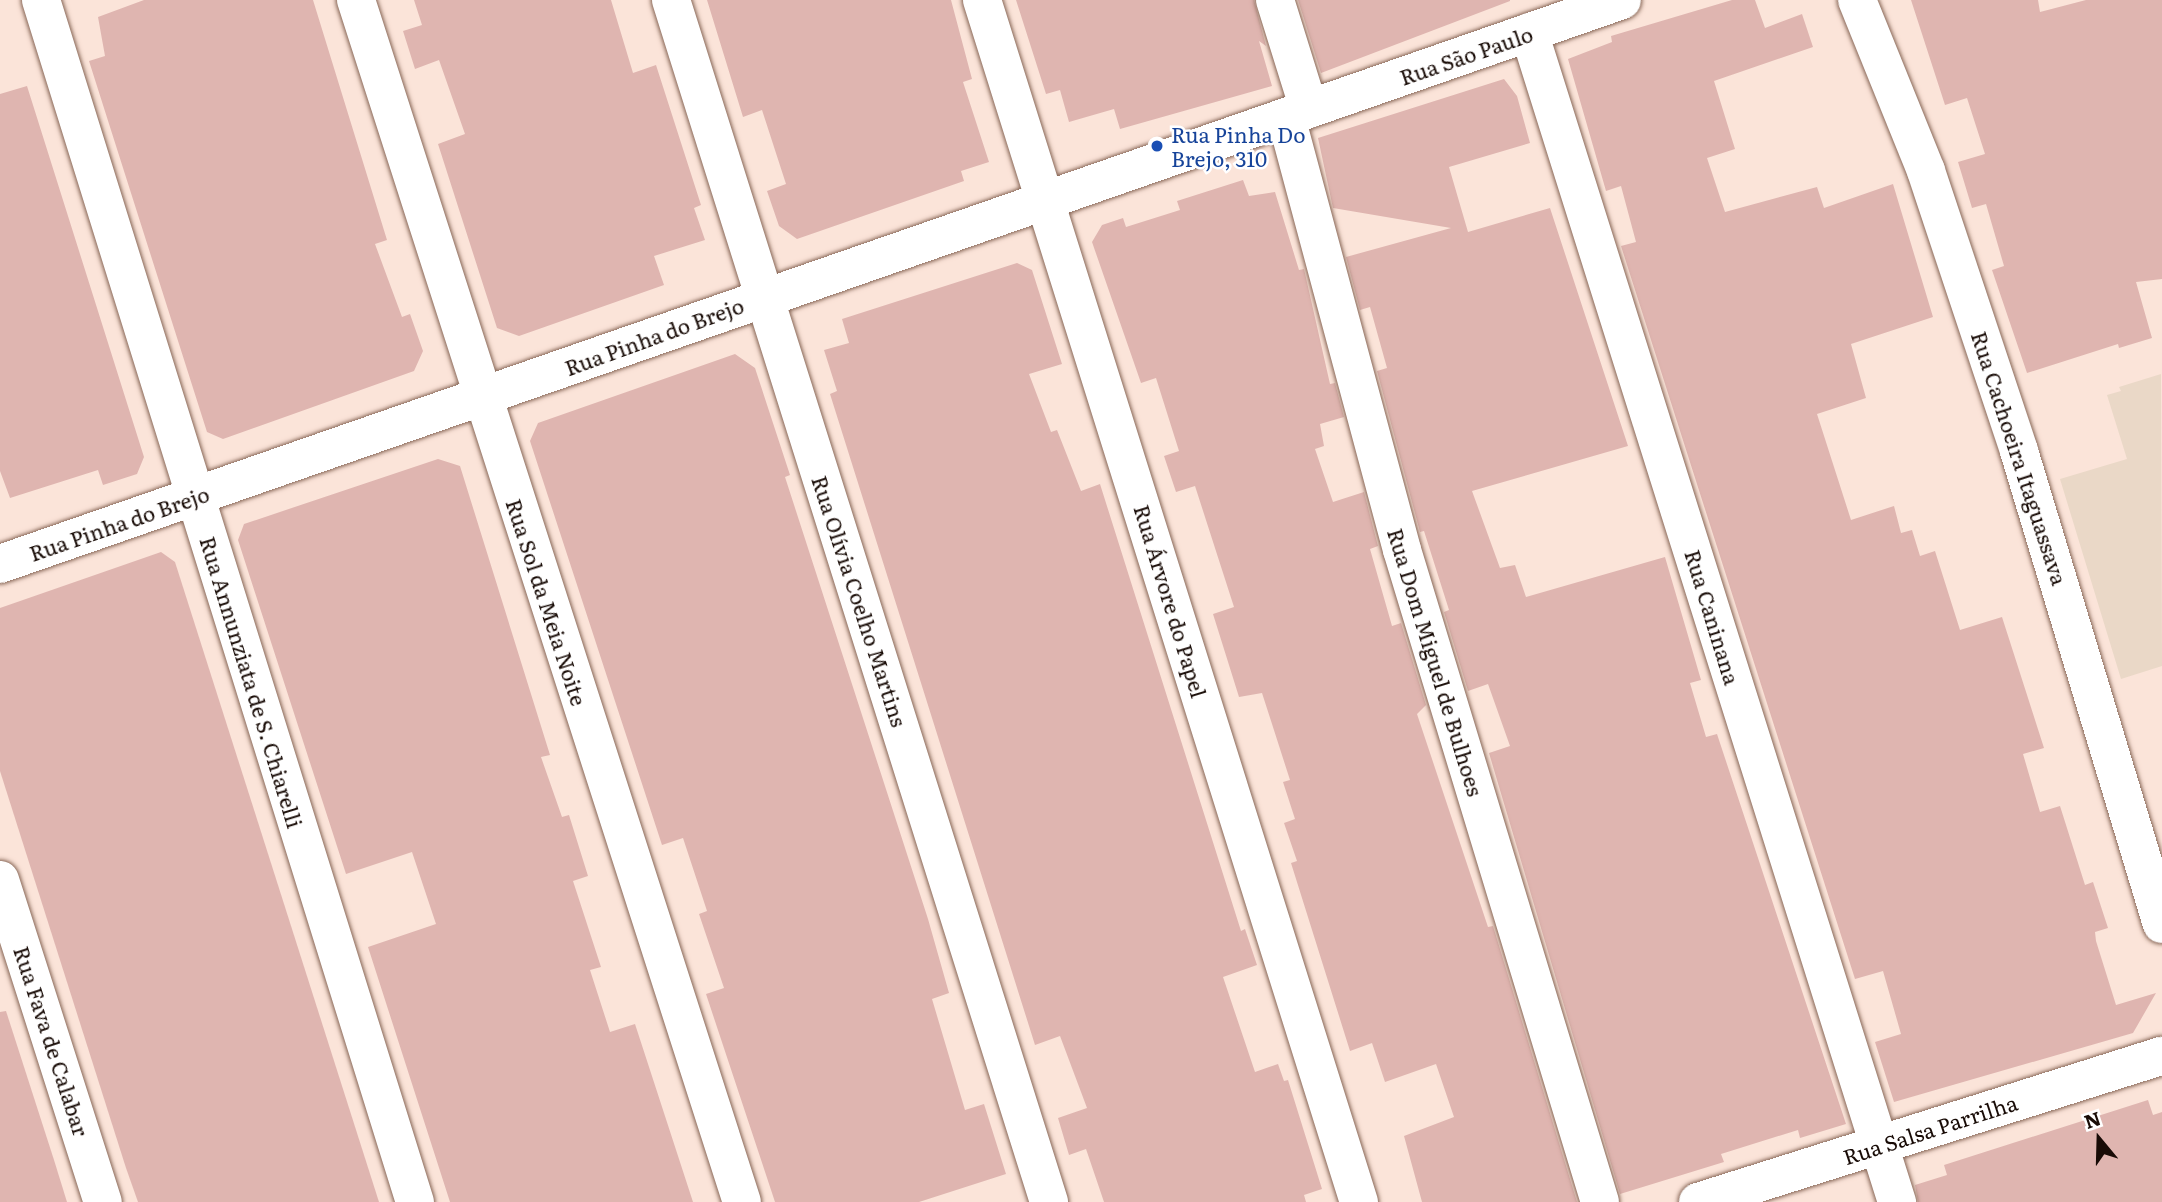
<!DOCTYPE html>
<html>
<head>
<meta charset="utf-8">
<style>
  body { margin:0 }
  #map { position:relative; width:2162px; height:1202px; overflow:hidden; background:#fbe4d9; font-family:Literata,serif }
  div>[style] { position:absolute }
  .education>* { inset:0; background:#ead8c7 }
  .building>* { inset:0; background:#dfb5b0 }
  .roads { filter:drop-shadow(0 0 2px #886757) drop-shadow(0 0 2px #886757) }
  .minor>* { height:38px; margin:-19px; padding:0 19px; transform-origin:19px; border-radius:19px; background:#fff }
  .dots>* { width:19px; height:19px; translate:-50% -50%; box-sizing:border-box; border:4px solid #fff; border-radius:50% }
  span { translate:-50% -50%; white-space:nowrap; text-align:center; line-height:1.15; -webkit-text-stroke:5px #fff; paint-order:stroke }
  .street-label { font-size:21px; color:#180b06 }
  .transit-label { font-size:21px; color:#164399 }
  .left { translate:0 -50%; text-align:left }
  .north { position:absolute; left:2064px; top:1104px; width:70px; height:70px; -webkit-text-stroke:5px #fff; paint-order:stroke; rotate:341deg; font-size:19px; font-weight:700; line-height:28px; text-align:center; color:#180b06 }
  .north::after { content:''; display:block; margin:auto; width:24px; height:32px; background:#180b06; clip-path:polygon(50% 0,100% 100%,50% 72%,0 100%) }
</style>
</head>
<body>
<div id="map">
  <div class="education">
    <i style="clip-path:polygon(2161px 374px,2162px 666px,2121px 679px,2060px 479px,2127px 459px,2107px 395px,2121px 391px,2119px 387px)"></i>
  </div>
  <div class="building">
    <i style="clip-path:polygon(144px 0,313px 0,387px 240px,375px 244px,402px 317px,410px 314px,423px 351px,414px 371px,223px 439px,207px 432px,89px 61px,105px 56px,98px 17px)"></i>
    <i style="clip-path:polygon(414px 0,611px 0,633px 73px,656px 65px,701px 205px,694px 208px,705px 240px,654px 256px,664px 285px,519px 336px,497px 328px,438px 144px,465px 134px,439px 60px,415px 69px,403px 31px,422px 25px)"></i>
    <i style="clip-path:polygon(707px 0,951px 0,972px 79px,963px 82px,989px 162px,961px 171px,964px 181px,797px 239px,779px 226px,767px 191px,786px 184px,762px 110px,743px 117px)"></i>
    <i style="clip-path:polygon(1016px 0,1254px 0,1266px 46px,1259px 41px,1272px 86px,1120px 129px,1114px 109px,1069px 122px,1060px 90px,1046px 94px)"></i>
    <i style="clip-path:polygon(1298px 0,1510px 0,1510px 1px,1321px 73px)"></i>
    <i style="clip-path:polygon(1732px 0,1755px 0,1765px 28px,1802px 14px,1813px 47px,1714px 81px,1735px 149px,1707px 158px,1725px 212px,1817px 187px,1824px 208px,1893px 184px,1933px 317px,1851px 344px,1866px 398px,1817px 414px,1851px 520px,1894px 506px,1901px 533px,1912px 530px,1920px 556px,1935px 551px,1960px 630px,2002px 617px,2044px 748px,2023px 754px,2040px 812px,2060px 806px,2085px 885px,2093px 882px,2108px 928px,2095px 932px,2096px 941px,2116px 1005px,2156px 993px,2133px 1033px,1894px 1102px,1875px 1042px,1901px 1034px,1883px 971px,1855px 979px,1621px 246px,1636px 242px,1621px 186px,1606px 191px,1568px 59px,1612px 42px,1611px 36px)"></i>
    <i style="clip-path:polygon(1911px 0,2038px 0,2040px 12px,2086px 0,2162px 0,2162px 279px,2136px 282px,2152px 338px,2119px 348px,2118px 344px,2027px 373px,1992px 270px,2004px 266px,1986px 204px,1972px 208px,1958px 162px,1985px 154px,1967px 98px,1945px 105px)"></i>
    <i style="clip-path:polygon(1504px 79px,1517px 96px,1530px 143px,1449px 167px,1468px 232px,1550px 208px,1628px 446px,1472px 491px,1500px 568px,1515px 565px,1526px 597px,1665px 557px,1701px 680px,1690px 683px,1706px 737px,1717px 734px,1846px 1124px,1800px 1138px,1798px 1130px,1721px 1154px,1724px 1162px,1620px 1194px,1489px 753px,1510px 746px,1488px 684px,1468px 691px,1444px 612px,1449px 610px,1424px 531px,1420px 532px,1377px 371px,1387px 368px,1370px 307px,1360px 310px,1346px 257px,1451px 228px,1333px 208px,1318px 138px)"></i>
    <i style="clip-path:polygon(27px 86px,144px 457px,137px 474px,103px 485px,98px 470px,10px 498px,0 471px,0 94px)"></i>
    <i style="clip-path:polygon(1243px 180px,1249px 196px,1275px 192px,1299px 270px,1304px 269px,1330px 384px,1335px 383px,1344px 417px,1320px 424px,1324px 446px,1315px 449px,1333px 502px,1364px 492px,1378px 546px,1370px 549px,1392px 626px,1401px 623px,1426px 705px,1417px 714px,1488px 927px,1493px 926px,1577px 1202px,1422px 1202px,1404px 1136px,1454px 1117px,1436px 1064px,1385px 1082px,1372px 1043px,1350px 1051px,1291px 863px,1297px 861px,1284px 823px,1295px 819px,1283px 782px,1290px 780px,1262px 693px,1239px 697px,1213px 614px,1234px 607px,1195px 486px,1176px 492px,1164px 456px,1179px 451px,1156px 378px,1141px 383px,1092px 242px,1102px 225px,1123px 218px,1126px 227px,1180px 210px,1177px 201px)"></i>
    <i style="clip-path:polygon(1017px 263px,1032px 270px,1062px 364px,1029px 374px,1051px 432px,1057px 430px,1081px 491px,1100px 484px,1241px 931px,1245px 929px,1257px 965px,1223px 977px,1255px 1072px,1278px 1064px,1284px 1081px,1288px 1080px,1322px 1189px,1304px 1195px,1306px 1202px,1104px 1202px,1086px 1149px,1069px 1155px,1058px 1118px,1087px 1108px,1060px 1036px,1035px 1045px,830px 394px,837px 391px,824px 350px,849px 343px,842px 319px)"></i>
    <i style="clip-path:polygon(735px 354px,755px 368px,790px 475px,785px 477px,928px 919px,949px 993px,932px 999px,965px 1110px,984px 1104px,1006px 1174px,919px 1202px,775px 1202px,706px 994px,724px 988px,699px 914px,707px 911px,683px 838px,662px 845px,530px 441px,538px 423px)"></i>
    <i style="clip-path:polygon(438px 459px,460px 466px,550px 755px,541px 757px,562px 817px,569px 815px,588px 876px,573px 881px,601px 967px,590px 970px,610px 1032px,635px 1024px,693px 1202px,450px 1202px,368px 947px,436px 924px,412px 852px,346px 874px,238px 540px,244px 524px)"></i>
    <i style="clip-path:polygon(161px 552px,175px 562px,379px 1202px,138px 1202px,126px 1168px,0 771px,0 608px)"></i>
    <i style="clip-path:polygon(6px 1011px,54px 1160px,67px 1202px,0 1202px,0 1012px)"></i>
    <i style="clip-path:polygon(2148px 1100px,2153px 1115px,2162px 1112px,2162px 1202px,1918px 1202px,1915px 1185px,1947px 1175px,1944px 1165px)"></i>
  </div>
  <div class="roads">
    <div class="minor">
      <i style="left:41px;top:0;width:1259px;rotate:72.72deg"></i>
      <i style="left:356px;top:0;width:1262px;rotate:72.2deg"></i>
      <i style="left:671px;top:0;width:1260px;rotate:72.54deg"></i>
      <i style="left:982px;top:0;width:1260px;rotate:72.59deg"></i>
      <i style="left:1275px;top:0;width:114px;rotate:72.7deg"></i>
      <i style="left:1857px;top:0;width:184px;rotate:68deg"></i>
      <i style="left:1926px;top:171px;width:295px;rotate:71.6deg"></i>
      <i style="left:2019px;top:451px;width:494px;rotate:73.2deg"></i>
      <i style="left:1529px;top:32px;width:1227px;rotate:72.54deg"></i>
      <i style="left:1286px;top:117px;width:448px;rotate:75deg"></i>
      <i style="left:1402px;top:550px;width:681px;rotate:73.11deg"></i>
      <i style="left:0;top:564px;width:1717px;rotate:-19.17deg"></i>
      <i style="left:0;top:880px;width:338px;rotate:72.3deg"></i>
      <i style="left:1698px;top:1202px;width:486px;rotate:-17.5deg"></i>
    </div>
  </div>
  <div class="dots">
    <i style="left:1157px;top:146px;background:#1a4fb4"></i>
  </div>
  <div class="street-label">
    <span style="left:1466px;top:55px;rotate:-19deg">Rua São Paulo</span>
    <span style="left:654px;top:336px;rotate:-20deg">Rua Pinha do Brejo</span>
    <span style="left:2020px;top:458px;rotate:72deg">Rua Cachoeira Itaguassava</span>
    <span style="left:119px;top:523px;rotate:-19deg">Rua Pinha do Brejo</span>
    <span style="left:860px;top:601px;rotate:72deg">Rua Olívia Coelho Martins</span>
    <span style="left:1171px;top:601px;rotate:73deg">Rua Árvore do Papel</span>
    <span style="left:547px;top:602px;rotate:72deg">Rua Sol da Meia Noite</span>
    <span style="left:1713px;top:617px;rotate:73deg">Rua Caninana</span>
    <span style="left:1436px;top:662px;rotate:73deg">Rua Dom Miguel de Bulhoes</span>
    <span style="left:252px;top:682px;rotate:73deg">Rua Annunziata de S. Chiarelli</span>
    <span style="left:52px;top:1041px;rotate:72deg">Rua Fava de Calabar</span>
    <span style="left:1930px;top:1129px;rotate:-18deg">Rua Salsa Parrilha</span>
  </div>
  <div class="transit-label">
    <span class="left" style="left:1171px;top:146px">Rua Pinha Do<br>Brejo, 310</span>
  </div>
  <div class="north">N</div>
</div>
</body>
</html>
